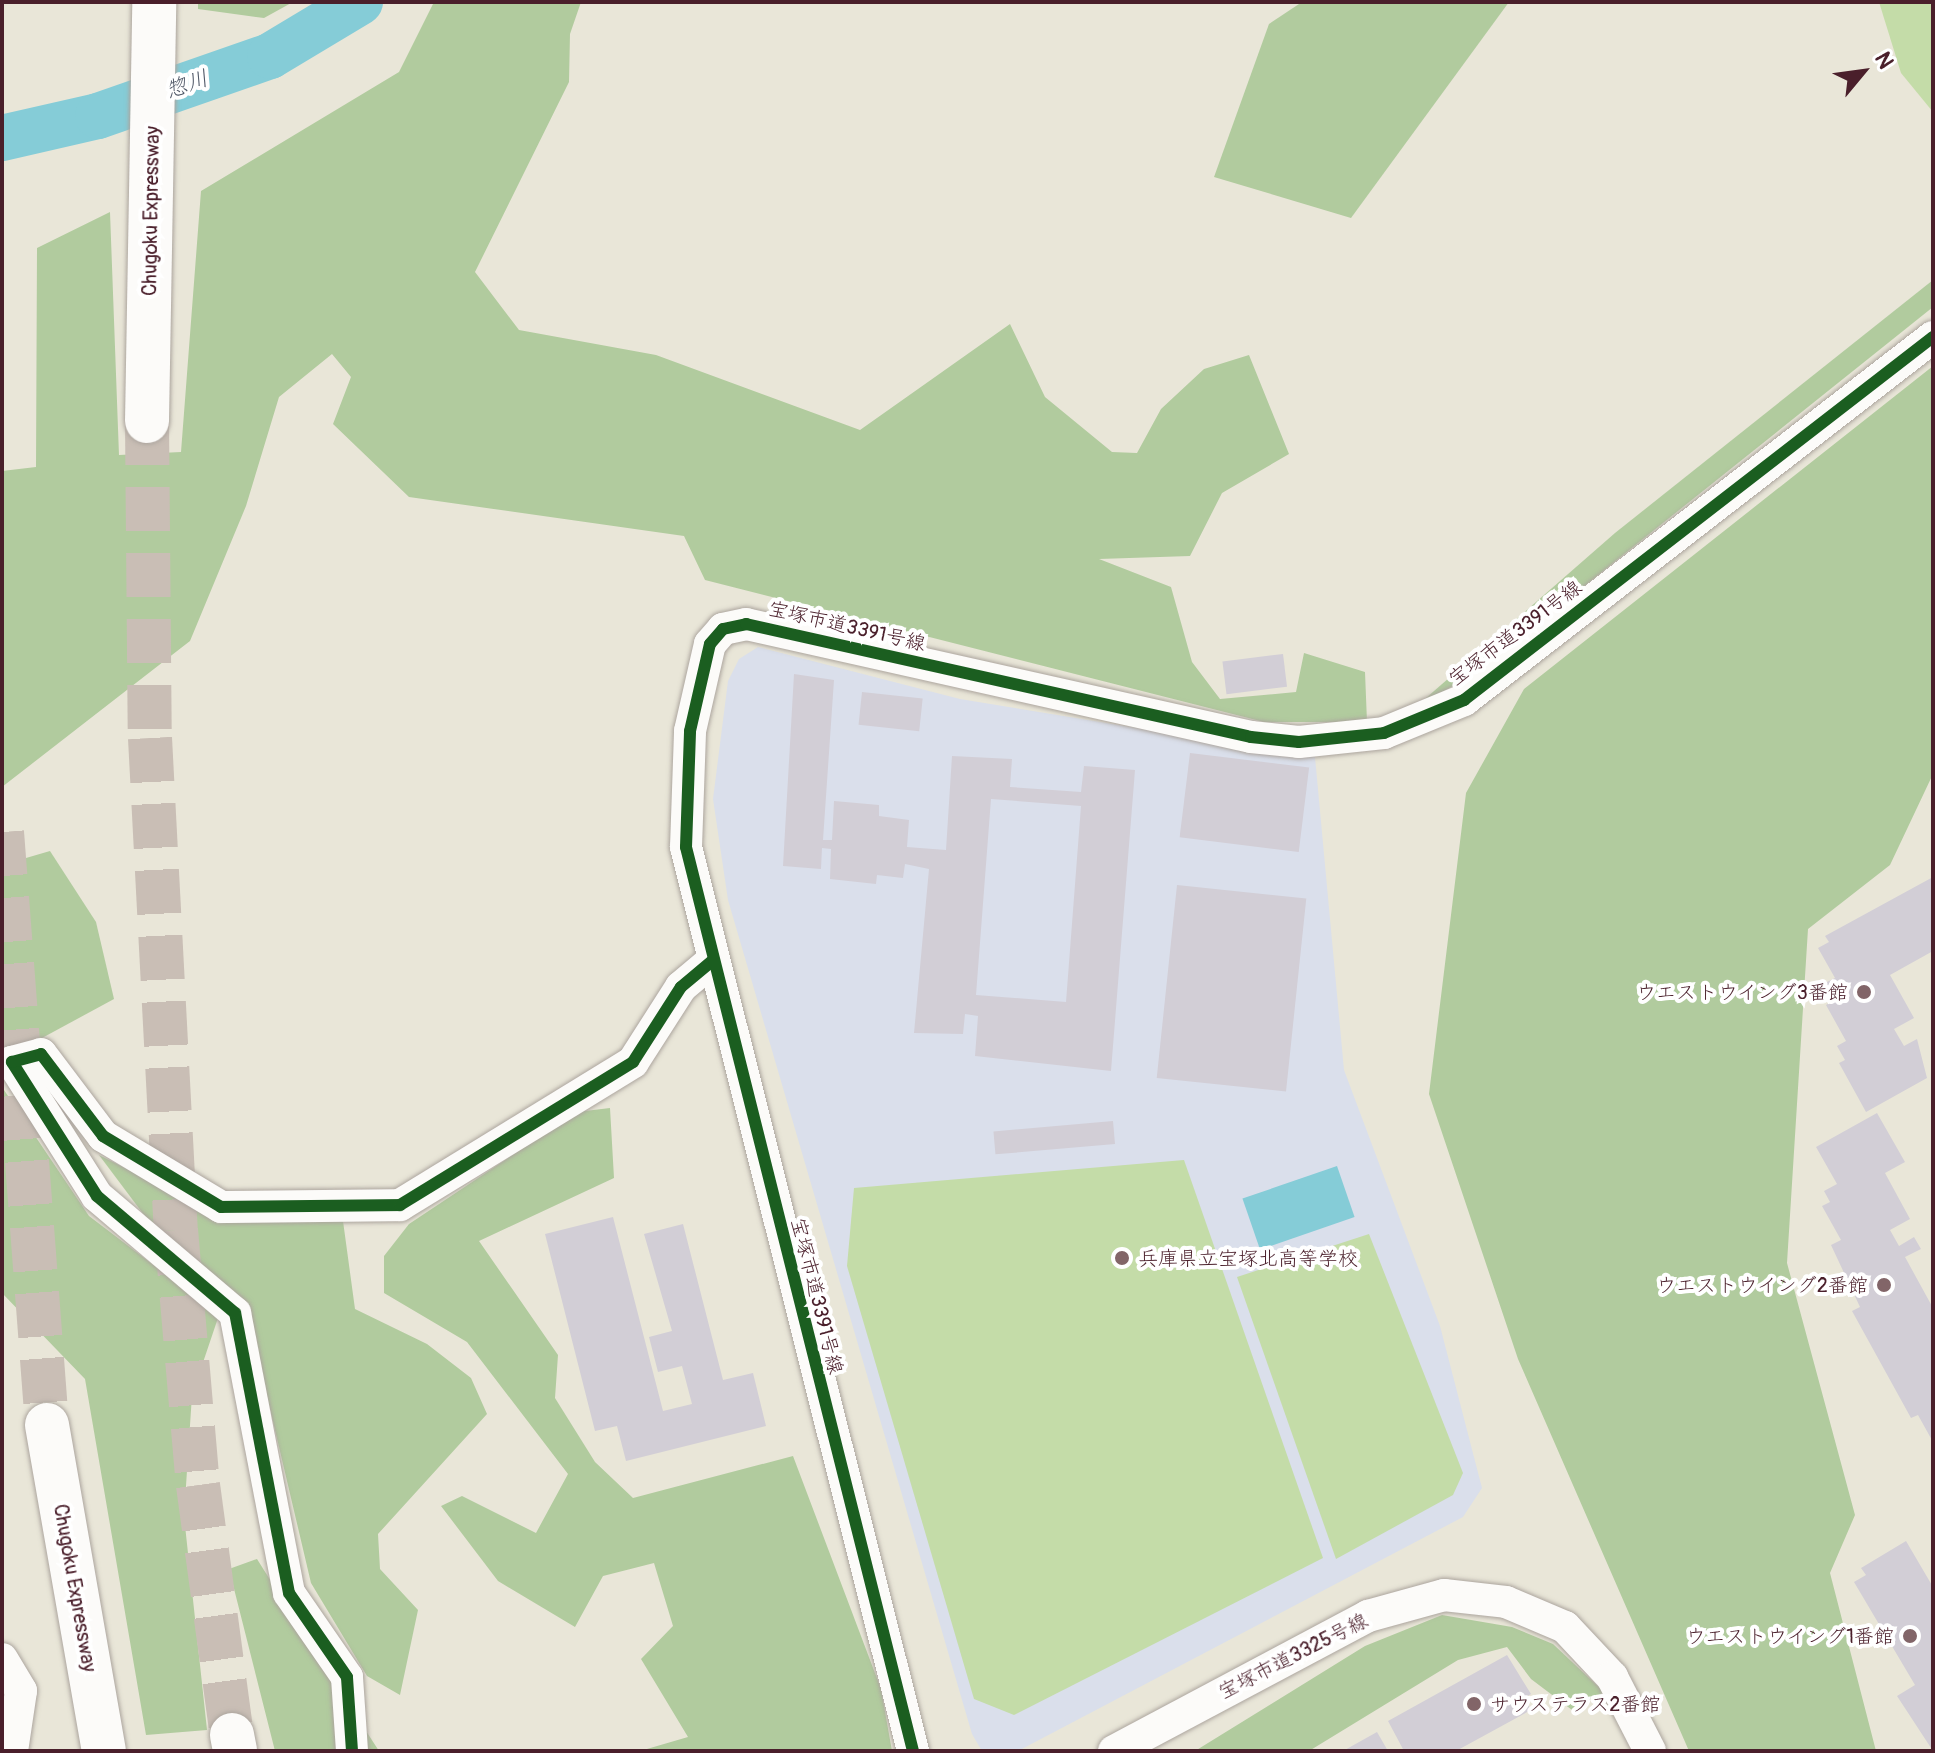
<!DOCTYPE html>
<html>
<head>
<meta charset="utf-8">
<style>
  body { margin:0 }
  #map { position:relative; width:1935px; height:1753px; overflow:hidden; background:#e9e6d8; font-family:Pangolin,"Klee One",sans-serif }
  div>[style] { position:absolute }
  .built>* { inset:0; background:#dadfeb }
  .green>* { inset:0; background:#c4dca8 }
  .forest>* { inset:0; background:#b1cb9e }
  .water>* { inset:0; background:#85ccd7; transform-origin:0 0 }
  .river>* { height:46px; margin:-23px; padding:0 23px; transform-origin:23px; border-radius:23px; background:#85ccd7 }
  .building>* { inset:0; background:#d2ced6; transform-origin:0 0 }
  .highway-tunnel>* { height:44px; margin-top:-22px; transform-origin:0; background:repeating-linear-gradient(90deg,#c9beb5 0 44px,transparent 0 66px) }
  .roads { filter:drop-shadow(0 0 2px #aca59e) drop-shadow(0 0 2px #aca59e) }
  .minor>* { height:32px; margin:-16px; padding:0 16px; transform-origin:16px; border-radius:16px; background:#fcfbf9 }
  .highway>* { height:44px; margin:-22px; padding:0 22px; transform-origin:22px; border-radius:22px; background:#fcfbf9 }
  .cycleway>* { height:12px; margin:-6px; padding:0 6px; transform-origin:6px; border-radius:6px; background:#1b5e20 }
  .dots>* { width:22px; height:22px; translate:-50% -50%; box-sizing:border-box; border:4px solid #fff; border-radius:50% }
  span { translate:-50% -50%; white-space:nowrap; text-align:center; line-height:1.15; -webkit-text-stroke:8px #fff; paint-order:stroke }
  .street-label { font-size:20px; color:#4a1f2b }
  .poi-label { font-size:20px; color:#4a1f2b }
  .right { translate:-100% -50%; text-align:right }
  .left { translate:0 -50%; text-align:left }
  .water-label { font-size:22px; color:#505867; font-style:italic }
  .frame { position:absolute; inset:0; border:4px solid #4a1f2b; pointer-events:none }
  .north { position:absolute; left:1823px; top:32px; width:80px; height:80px; -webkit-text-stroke:6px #fff; paint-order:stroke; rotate:61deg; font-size:22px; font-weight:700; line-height:32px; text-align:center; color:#4a1f2b }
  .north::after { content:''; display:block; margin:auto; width:28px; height:36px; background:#4a1f2b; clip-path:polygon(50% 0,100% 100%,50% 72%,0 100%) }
</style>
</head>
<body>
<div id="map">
  <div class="built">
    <i style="clip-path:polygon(758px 647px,960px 699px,1315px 757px,1344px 1070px,1440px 1326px,1482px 1488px,1463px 1517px,1018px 1751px,982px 1751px,972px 1734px,728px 900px,713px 799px,728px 681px,739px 659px)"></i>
  </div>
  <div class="green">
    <i style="clip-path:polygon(1879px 2px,1933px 2px,1933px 112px,1901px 73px)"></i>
    <i style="clip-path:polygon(1184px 1160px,1323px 1558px,1014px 1715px,974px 1699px,847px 1266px,854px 1188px)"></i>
    <i style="clip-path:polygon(1369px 1234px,1463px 1473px,1453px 1495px,1336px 1559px,1237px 1277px)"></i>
  </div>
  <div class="forest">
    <i style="clip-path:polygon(198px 2px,293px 2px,264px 18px,198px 9px)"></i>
    <i style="clip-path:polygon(434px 2px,581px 2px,570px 34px,569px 82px,475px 272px,519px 330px,656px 355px,860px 430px,1010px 324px,1045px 397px,1112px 452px,1137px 453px,1161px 409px,1204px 369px,1249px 355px,1289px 454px,1222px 493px,1190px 556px,1099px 559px,1171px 587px,1192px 662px,1220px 699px,1296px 692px,1304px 653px,1365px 672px,1367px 722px,1264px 722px,705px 580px,684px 536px,409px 497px,333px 424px,351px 377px,332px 354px,279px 397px,246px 506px,190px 641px,2px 787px,2px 471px,36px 467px,37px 248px,110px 212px,119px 455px,181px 452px,201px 191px,399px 72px)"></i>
    <i style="clip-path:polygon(1302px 2px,1509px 2px,1351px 218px,1214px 177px,1269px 24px)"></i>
    <i style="clip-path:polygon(1933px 280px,1933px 307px,1473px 675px,1418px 705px,1615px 533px)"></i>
    <i style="clip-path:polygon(1933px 366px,1933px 774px,1890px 865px,1808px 929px,1787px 1263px,1855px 1515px,1830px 1573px,1876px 1751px,1689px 1751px,1518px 1359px,1429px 1094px,1466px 793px,1524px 689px)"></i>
    <i style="clip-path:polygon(50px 851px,96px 922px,114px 999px,42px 1038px,2px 1030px,2px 865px)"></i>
    <i style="clip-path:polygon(2px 1087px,89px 1216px,219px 1315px,192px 1395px,184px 1516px,207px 1730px,146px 1735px,85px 1379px,2px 1293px)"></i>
    <i style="clip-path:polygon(610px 1108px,614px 1178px,479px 1241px,558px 1355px,555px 1398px,595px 1462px,633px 1498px,793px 1456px,881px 1689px,892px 1751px,640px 1751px,688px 1737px,641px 1659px,673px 1626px,654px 1563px,603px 1576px,575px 1627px,498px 1581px,441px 1506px,462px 1496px,536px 1533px,568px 1474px,467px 1342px,384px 1293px,384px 1256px,409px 1224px,577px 1112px)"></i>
    <i style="clip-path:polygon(99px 1155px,233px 1222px,343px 1221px,355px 1309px,427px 1344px,471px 1378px,487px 1414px,378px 1534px,380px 1569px,418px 1610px,400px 1695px,367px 1676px,311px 1583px,247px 1311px,150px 1223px)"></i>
    <i style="clip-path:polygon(257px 1559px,333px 1680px,379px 1751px,275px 1751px,229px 1569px)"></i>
    <i style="clip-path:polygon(1442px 1615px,1512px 1627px,1553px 1644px,1604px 1692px,1572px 1710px,1531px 1679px,1507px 1647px,1458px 1660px,1309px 1751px,1195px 1751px,1365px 1646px)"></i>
  </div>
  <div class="water">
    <i style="left:1337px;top:1166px;width:54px;height:100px;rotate:71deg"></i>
  </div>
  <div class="river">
    <i style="left:2px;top:138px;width:98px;rotate:-12.9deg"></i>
    <i style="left:98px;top:116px;width:182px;rotate:-19.2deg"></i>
    <i style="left:270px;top:56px;width:105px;rotate:-31deg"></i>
  </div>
  <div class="building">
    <i style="left:1283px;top:654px;width:33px;height:61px;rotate:83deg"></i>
    <i style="clip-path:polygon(evenodd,794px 674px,834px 680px,823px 840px,832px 840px,834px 801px,879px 805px,879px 816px,909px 820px,907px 847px,946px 850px,952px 756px,1012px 759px,1010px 787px,1081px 792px,1084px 766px,1135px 770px,1111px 1071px,975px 1056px,978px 1016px,965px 1014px,963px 1034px,914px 1033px,929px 869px,905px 864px,903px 878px,877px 875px,876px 884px,830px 879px,831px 849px,822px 848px,821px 869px,783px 866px,794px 674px,991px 799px,1081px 806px,1066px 1002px,976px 995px,991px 799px)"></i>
    <i style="left:862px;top:692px;width:61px;height:33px;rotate:6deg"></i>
    <i style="left:1190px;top:753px;width:120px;height:85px;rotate:7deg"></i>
    <i style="clip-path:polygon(1933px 877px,1933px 951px,1890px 975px,1914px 1018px,1894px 1029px,1904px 1046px,1917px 1039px,1927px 1078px,1866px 1112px,1839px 1063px,1845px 1060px,1837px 1046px,1846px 1041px,1826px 1005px,1834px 1000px,1825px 983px,1835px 978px,1818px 948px,1829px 942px,1825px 936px)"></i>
    <i style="left:1177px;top:885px;width:130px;height:194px;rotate:6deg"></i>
    <i style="clip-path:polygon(1877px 1113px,1905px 1162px,1885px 1173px,1910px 1219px,1890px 1230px,1899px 1246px,1914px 1237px,1921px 1249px,1905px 1257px,1933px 1308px,1933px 1442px,1918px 1415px,1911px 1418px,1852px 1311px,1860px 1307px,1831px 1245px,1841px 1240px,1822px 1206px,1830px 1202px,1824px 1191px,1837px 1184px,1816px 1147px)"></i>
    <i style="left:1113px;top:1121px;width:23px;height:120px;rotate:85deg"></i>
    <i style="clip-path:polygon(613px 1217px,663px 1411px,692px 1404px,682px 1366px,658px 1372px,649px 1337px,672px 1331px,644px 1234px,683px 1224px,723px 1380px,753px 1373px,766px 1426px,626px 1461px,617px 1426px,595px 1431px,545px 1234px)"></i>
    <i style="clip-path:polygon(1906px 1541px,1933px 1587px,1933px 1751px,1897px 1696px,1915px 1685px,1854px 1582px,1866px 1575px,1861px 1568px)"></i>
    <i style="clip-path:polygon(1507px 1655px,1531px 1694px,1524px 1698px,1531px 1710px,1456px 1751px,1404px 1751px,1388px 1721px)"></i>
    <i style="clip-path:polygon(1377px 1732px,1388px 1751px,1343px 1751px)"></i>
  </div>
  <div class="highway-tunnel">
    <i style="left:147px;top:421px;width:317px;rotate:89.5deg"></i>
    <i style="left:150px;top:738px;width:493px;rotate:87deg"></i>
    <i style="left:176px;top:1230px;width:256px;rotate:85.1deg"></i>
    <i style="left:198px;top:1485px;width:252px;rotate:82.3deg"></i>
    <i style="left:2px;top:832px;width:595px;rotate:85.66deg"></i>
  </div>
  <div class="roads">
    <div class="minor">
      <i style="left:2px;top:1659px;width:37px;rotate:59deg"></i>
      <i style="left:21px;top:1691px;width:61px;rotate:98.5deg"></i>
      <i style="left:352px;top:1751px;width:74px;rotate:-93.9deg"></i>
      <i style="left:347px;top:1677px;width:102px;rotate:-124.6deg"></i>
      <i style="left:289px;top:1593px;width:285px;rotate:-100.9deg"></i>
      <i style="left:235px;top:1313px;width:181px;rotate:-139.7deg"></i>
      <i style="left:97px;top:1196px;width:159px;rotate:-122.4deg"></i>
      <i style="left:12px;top:1062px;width:30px;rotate:-15deg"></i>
      <i style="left:41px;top:1054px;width:103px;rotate:52.9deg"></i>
      <i style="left:103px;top:1136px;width:138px;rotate:31deg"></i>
      <i style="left:221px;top:1207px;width:179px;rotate:-0.6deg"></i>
      <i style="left:400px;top:1205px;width:273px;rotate:-31.5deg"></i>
      <i style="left:633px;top:1062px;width:89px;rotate:-57.4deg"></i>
      <i style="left:681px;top:987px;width:40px;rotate:-40deg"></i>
      <i style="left:913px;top:1751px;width:932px;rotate:-104.1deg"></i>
      <i style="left:686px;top:847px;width:116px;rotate:-88deg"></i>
      <i style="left:690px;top:731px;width:89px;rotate:-77.1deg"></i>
      <i style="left:710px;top:644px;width:20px;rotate:-49deg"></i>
      <i style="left:723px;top:629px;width:24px;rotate:-12deg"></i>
      <i style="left:746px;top:624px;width:517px;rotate:12.61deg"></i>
      <i style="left:1251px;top:737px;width:48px;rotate:5.9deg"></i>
      <i style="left:1299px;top:742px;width:85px;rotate:-6deg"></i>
      <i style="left:1384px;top:733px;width:87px;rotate:-22.4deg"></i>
      <i style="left:1464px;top:700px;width:593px;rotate:-37.74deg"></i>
      <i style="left:1114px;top:1751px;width:288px;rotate:-28deg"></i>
      <i style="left:1368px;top:1616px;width:79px;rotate:-15.4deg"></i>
      <i style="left:1444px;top:1595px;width:62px;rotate:6.4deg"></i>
      <i style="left:1506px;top:1602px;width:64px;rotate:23deg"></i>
      <i style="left:1565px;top:1627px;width:69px;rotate:46.8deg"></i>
      <i style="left:1612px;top:1677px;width:83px;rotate:62.8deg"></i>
    </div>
    <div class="highway">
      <i style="left:147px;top:421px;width:419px;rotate:-89deg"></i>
      <i style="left:47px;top:1425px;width:331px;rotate:80.1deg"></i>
      <i style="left:232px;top:1735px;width:16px;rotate:79deg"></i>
    </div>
  </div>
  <div class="cycleway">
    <i style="left:352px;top:1751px;width:74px;rotate:-93.9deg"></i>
    <i style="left:347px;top:1677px;width:102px;rotate:-124.6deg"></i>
    <i style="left:289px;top:1593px;width:285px;rotate:-100.9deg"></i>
    <i style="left:235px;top:1313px;width:181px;rotate:-139.7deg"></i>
    <i style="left:97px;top:1196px;width:159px;rotate:-122.4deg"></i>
    <i style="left:12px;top:1062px;width:30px;rotate:-15deg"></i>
    <i style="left:41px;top:1054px;width:103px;rotate:52.9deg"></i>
    <i style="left:103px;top:1136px;width:138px;rotate:31deg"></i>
    <i style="left:221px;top:1207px;width:179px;rotate:-0.6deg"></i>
    <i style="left:400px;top:1205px;width:273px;rotate:-31.5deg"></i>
    <i style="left:633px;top:1062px;width:89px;rotate:-57.4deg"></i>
    <i style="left:681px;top:987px;width:40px;rotate:-40deg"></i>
    <i style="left:913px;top:1751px;width:932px;rotate:-104.1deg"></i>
    <i style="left:686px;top:847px;width:116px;rotate:-88deg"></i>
    <i style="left:690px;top:731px;width:89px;rotate:-77.1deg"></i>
    <i style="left:710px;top:644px;width:20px;rotate:-49deg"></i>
    <i style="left:723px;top:629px;width:24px;rotate:-12deg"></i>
    <i style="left:746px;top:624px;width:517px;rotate:12.61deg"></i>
    <i style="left:1251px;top:737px;width:48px;rotate:5.9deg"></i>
    <i style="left:1299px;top:742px;width:85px;rotate:-6deg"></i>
    <i style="left:1384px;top:733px;width:87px;rotate:-22.4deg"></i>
    <i style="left:1464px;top:700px;width:593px;rotate:-37.74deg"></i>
  </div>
  <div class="dots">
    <i style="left:1864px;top:992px;background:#826568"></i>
    <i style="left:1122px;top:1258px;background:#826568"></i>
    <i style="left:1884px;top:1285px;background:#826568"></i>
    <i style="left:1910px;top:1636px;background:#826568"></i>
    <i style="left:1474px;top:1704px;background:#826568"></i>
  </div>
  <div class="street-label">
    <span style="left:151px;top:211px;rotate:-89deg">Chugoku Expressway</span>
    <span style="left:847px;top:626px;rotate:13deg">宝塚市道3391号線</span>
    <span style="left:1515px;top:633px;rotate:-37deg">宝塚市道3391号線</span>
    <span style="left:817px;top:1296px;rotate:76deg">宝塚市道3391号線</span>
    <span style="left:75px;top:1588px;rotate:80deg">Chugoku Expressway</span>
    <span style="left:1293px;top:1656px;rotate:-27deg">宝塚市道3325号線</span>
  </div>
  <div class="poi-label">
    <span class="right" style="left:1848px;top:992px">ウエストウイング3番館</span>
    <span class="left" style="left:1138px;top:1258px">兵庫県立宝塚北高等学校</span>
    <span class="right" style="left:1868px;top:1285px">ウエストウイング2番館</span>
    <span class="right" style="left:1894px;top:1636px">ウエストウイング1番館</span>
    <span class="left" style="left:1490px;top:1704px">サウステラス2番館</span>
  </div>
  <div class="water-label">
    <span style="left:187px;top:85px;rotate:-19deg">惣川</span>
  </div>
  <div class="frame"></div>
  <div class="north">N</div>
</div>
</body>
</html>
